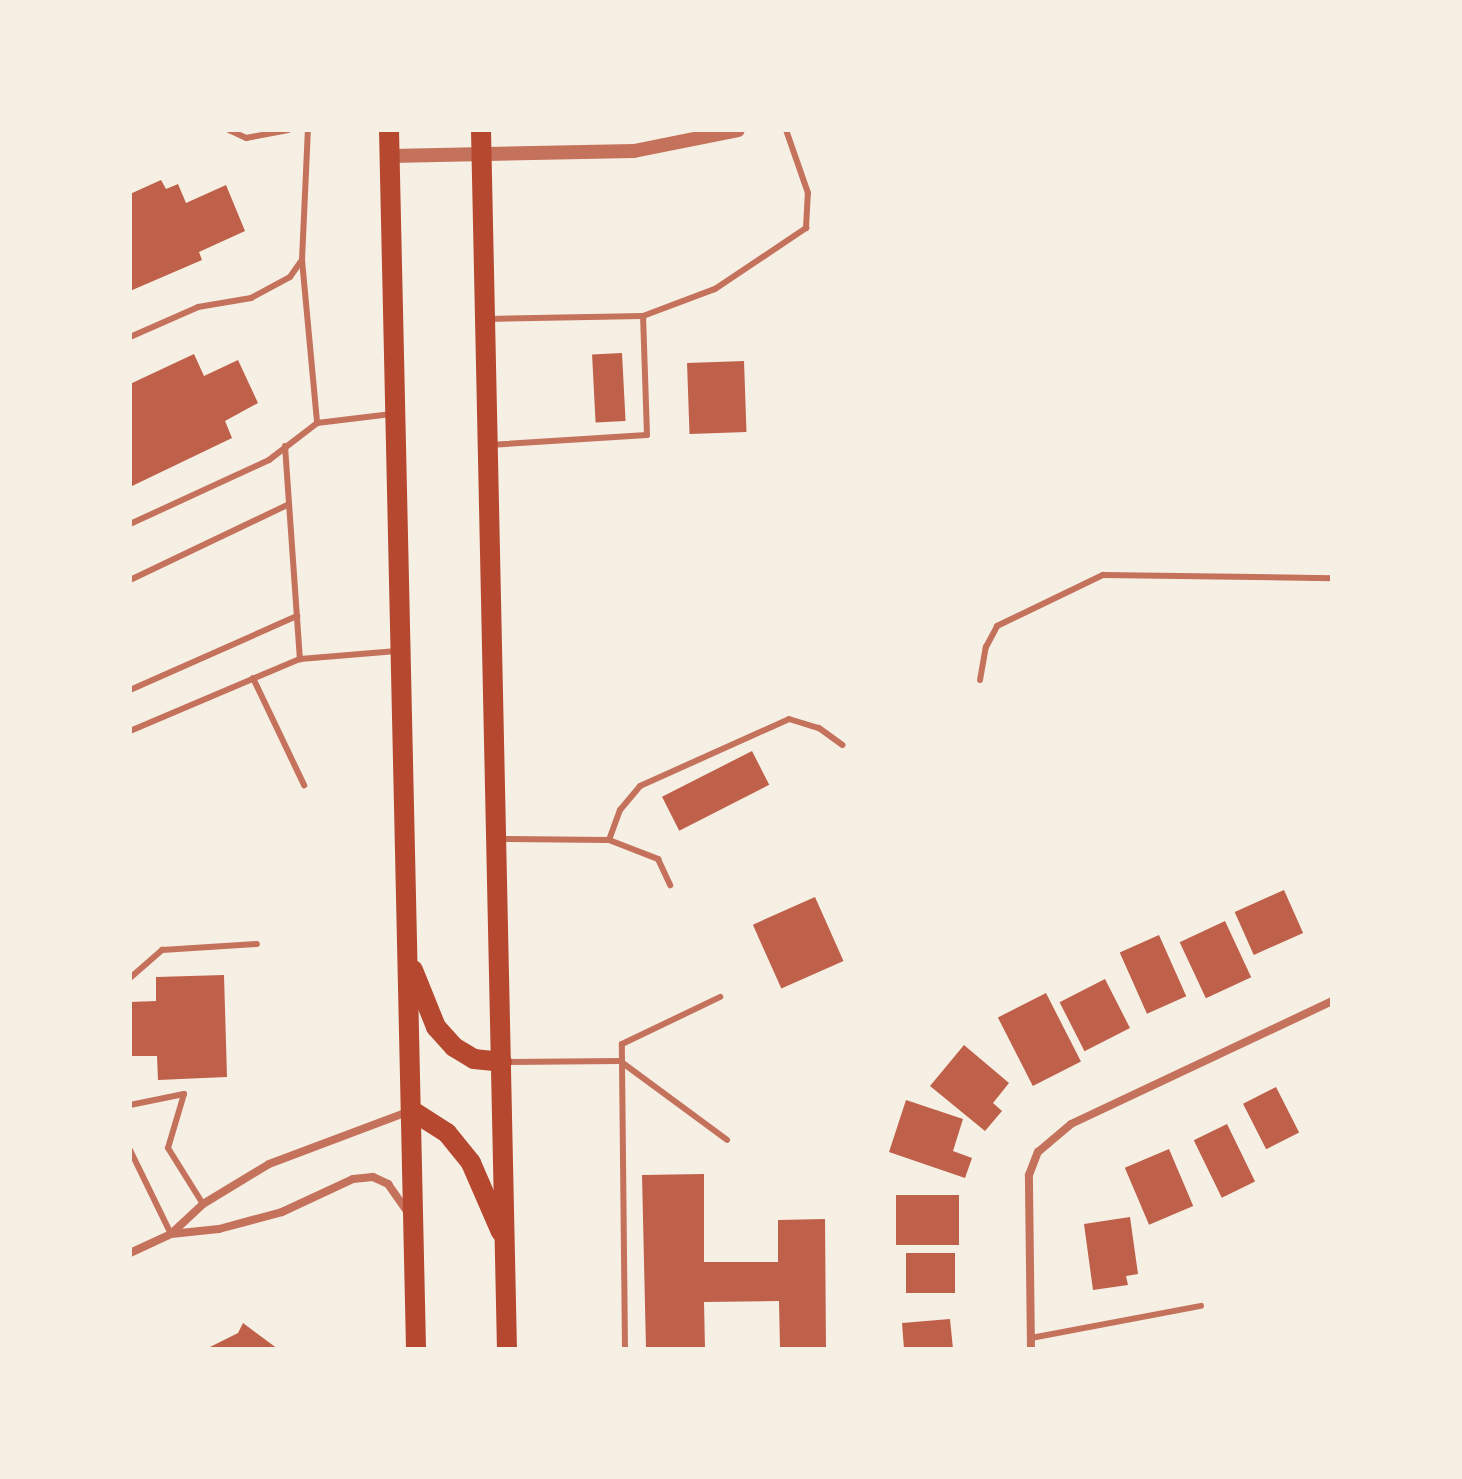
<!DOCTYPE html>
<html>
<head>
<meta charset="utf-8">
<style>
  body { margin:0 }
  #map { position:relative; width:1462px; height:1479px; overflow:hidden; background:#f6efe4; font-family:"Titillium Web",sans-serif }
  div>[style] { position:absolute }
  .building>* { inset:0; background:#bf614a; transform-origin:0 0 }
  .service>* { height:6px; margin:-3px; padding:0 3px; transform-origin:3px; border-radius:3px; background:#c5725c }
  .minor>* { height:8px; margin:-4px; padding:0 4px; transform-origin:4px; border-radius:4px; background:#c5725c }
  .tertiary>* { height:14px; margin:-7px; padding:0 7px; transform-origin:7px; border-radius:7px; background:#c5725c }
  .primary>* { height:20px; margin:-10px; padding:0 10px; transform-origin:10px; border-radius:10px; background:#b5482f }
  span { translate:-50% -50%; white-space:nowrap; text-align:center; line-height:1.15; -webkit-text-stroke:6px #f6efe4; paint-order:stroke }
  .frame { position:absolute; inset:0; border:132px solid #f6efe4; pointer-events:none }
</style>
</head>
<body>
<div id="map">
  <div class="building">
    <i style="clip-path:polygon(161px 180px,166px 189px,178px 184px,186px 203px,226px 185px,245px 231px,199px 252px,202px 260px,130px 291px,130px 194px)"></i>
    <i style="left:622px;top:353px;width:68px;height:30px;rotate:87deg"></i>
    <i style="clip-path:polygon(194px 354px,204px 376px,238px 360px,258px 403px,225px 421px,232px 438px,130px 487px,130px 384px)"></i>
    <i style="left:744px;top:361px;width:71px;height:57px;rotate:88deg"></i>
    <i style="left:752px;top:751px;width:38px;height:101px;rotate:63deg"></i>
    <i style="left:1284px;top:890px;width:47px;height:54px;rotate:66deg"></i>
    <i style="left:815px;top:897px;width:70px;height:68px;rotate:66deg"></i>
    <i style="left:1225px;top:921px;width:62px;height:50px;rotate:65deg"></i>
    <i style="left:1159px;top:935px;width:67px;height:43px;rotate:66deg"></i>
    <i style="clip-path:polygon(224px 975px,227px 1077px,158px 1080px,157px 1056px,130px 1056px,130px 1002px,156px 1001px,156px 977px)"></i>
    <i style="left:1105px;top:979px;width:55px;height:51px;rotate:63deg"></i>
    <i style="left:1046px;top:993px;width:77px;height:54px;rotate:63deg"></i>
    <i style="clip-path:polygon(964px 1045px,1009px 1083px,993px 1103px,1002px 1111px,985px 1131px,930px 1086px)"></i>
    <i style="left:1276px;top:1087px;width:51px;height:37px;rotate:63deg"></i>
    <i style="clip-path:polygon(906px 1100px,963px 1119px,953px 1151px,972px 1158px,965px 1178px,889px 1152px)"></i>
    <i style="left:1227px;top:1124px;width:64px;height:37px;rotate:64deg"></i>
    <i style="left:1169px;top:1149px;width:62px;height:48px;rotate:67deg"></i>
    <i style="clip-path:polygon(704px 1174px,704px 1262px,778px 1262px,778px 1220px,825px 1219px,826px 1349px,780px 1349px,779px 1301px,704px 1302px,705px 1349px,646px 1349px,642px 1175px)"></i>
    <i style="left:896px;top:1195px;width:63px;height:50px"></i>
    <i style="clip-path:polygon(1130px 1217px,1138px 1274px,1126px 1276px,1128px 1285px,1093px 1290px,1084px 1224px)"></i>
    <i style="left:906px;top:1253px;width:49px;height:40px"></i>
    <i style="clip-path:polygon(950px 1319px,953px 1349px,904px 1349px,902px 1323px)"></i>
    <i style="clip-path:polygon(243px 1323px,278px 1349px,206px 1349px,238px 1333px)"></i>
  </div>
  <div class="service">
    <i style="left:229px;top:130px;width:19px;rotate:25deg"></i>
    <i style="left:246px;top:138px;width:43px;rotate:-10.8deg"></i>
    <i style="left:302px;top:260px;width:164px;rotate:84.7deg"></i>
    <i style="left:487px;top:319px;width:156px;rotate:-1.1deg"></i>
    <i style="left:643px;top:316px;width:77px;rotate:-20.6deg"></i>
    <i style="left:715px;top:289px;width:110px;rotate:-33.8deg"></i>
    <i style="left:806px;top:228px;width:35px;rotate:-87deg"></i>
    <i style="left:808px;top:193px;width:67px;rotate:-109.2deg"></i>
    <i style="left:130px;top:337px;width:74px;rotate:-23.8deg"></i>
    <i style="left:198px;top:307px;width:54px;rotate:-9.6deg"></i>
    <i style="left:251px;top:298px;width:44px;rotate:-28.3deg"></i>
    <i style="left:290px;top:277px;width:21px;rotate:-55deg"></i>
    <i style="left:302px;top:260px;width:130px;rotate:-87.4deg"></i>
    <i style="left:489px;top:445px;width:158px;rotate:-3.6deg"></i>
    <i style="left:647px;top:435px;width:119px;rotate:-91.9deg"></i>
    <i style="left:285px;top:446px;width:214px;rotate:86deg"></i>
    <i style="left:130px;top:524px;width:153px;rotate:-24.7deg"></i>
    <i style="left:269px;top:460px;width:61px;rotate:-37.6deg"></i>
    <i style="left:317px;top:423px;width:75px;rotate:-6.9deg"></i>
    <i style="left:130px;top:580px;width:176px;rotate:-25.5deg"></i>
    <i style="left:253px;top:678px;width:119px;rotate:64.5deg"></i>
    <i style="left:980px;top:680px;width:34px;rotate:-80deg"></i>
    <i style="left:986px;top:647px;width:24px;rotate:-62deg"></i>
    <i style="left:997px;top:626px;width:118px;rotate:-25.7deg"></i>
    <i style="left:1103px;top:575px;width:229px;rotate:0.8deg"></i>
    <i style="left:130px;top:690px;width:183px;rotate:-23.9deg"></i>
    <i style="left:130px;top:731px;width:185px;rotate:-23deg"></i>
    <i style="left:300px;top:659px;width:97px;rotate:-4.7deg"></i>
    <i style="left:500px;top:839px;width:109px;rotate:0.5deg"></i>
    <i style="left:609px;top:840px;width:53px;rotate:21.2deg"></i>
    <i style="left:658px;top:859px;width:29px;rotate:65deg"></i>
    <i style="left:609px;top:840px;width:32px;rotate:-70deg"></i>
    <i style="left:620px;top:810px;width:31px;rotate:-50deg"></i>
    <i style="left:640px;top:786px;width:163px;rotate:-24.2deg"></i>
    <i style="left:789px;top:719px;width:31px;rotate:17deg"></i>
    <i style="left:819px;top:728px;width:29px;rotate:36deg"></i>
    <i style="left:130px;top:978px;width:43px;rotate:-41.2deg"></i>
    <i style="left:162px;top:950px;width:95px;rotate:-3.6deg"></i>
    <i style="left:505px;top:1062px;width:115px;rotate:-0.5deg"></i>
    <i style="left:620px;top:1061px;width:133px;rotate:36.4deg"></i>
    <i style="left:184px;top:1094px;width:56px;rotate:106.5deg"></i>
    <i style="left:168px;top:1148px;width:66px;rotate:58deg"></i>
    <i style="left:130px;top:1105px;width:55px;rotate:-11.5deg"></i>
    <i style="left:130px;top:1150px;width:93px;rotate:64deg"></i>
    <i style="left:1031px;top:1338px;width:173px;rotate:-10.7deg"></i>
    <i style="left:625px;top:1349px;width:305px;rotate:-90.6deg"></i>
    <i style="left:622px;top:1044px;width:109px;rotate:-25.6deg"></i>
  </div>
  <div class="minor">
    <i style="left:172px;top:1233px;width:42px;rotate:-43.1deg"></i>
    <i style="left:203px;top:1204px;width:77px;rotate:-31.2deg"></i>
    <i style="left:269px;top:1164px;width:151px;rotate:-20.6deg"></i>
    <i style="left:130px;top:1253px;width:45px;rotate:-24.9deg"></i>
    <i style="left:171px;top:1234px;width:48px;rotate:-5.9deg"></i>
    <i style="left:219px;top:1229px;width:65px;rotate:-15.1deg"></i>
    <i style="left:282px;top:1212px;width:78px;rotate:-24.9deg"></i>
    <i style="left:353px;top:1179px;width:20px;rotate:-6deg"></i>
    <i style="left:373px;top:1177px;width:17px;rotate:25deg"></i>
    <i style="left:388px;top:1184px;width:32px;rotate:55deg"></i>
    <i style="left:1031px;top:1349px;width:174px;rotate:-90.7deg"></i>
    <i style="left:1029px;top:1175px;width:25px;rotate:-69deg"></i>
    <i style="left:1038px;top:1152px;width:43px;rotate:-40.3deg"></i>
    <i style="left:1071px;top:1124px;width:289px;rotate:-25.2deg"></i>
  </div>
  <div class="tertiary">
    <i style="left:390px;top:156px;width:244px;rotate:-1.2deg"></i>
    <i style="left:634px;top:151px;width:106px;rotate:-11.4deg"></i>
  </div>
  <div class="primary">
    <i style="left:389px;top:130px;width:1219px;rotate:88.73deg"></i>
    <i style="left:481px;top:130px;width:1219px;rotate:88.78deg"></i>
    <i style="left:413px;top:970px;width:61px;rotate:68deg"></i>
    <i style="left:436px;top:1027px;width:27px;rotate:48deg"></i>
    <i style="left:454px;top:1047px;width:23px;rotate:31deg"></i>
    <i style="left:474px;top:1059px;width:28px;rotate:6deg"></i>
    <i style="left:411px;top:1110px;width:43px;rotate:32.6deg"></i>
    <i style="left:447px;top:1133px;width:38px;rotate:51deg"></i>
    <i style="left:471px;top:1163px;width:75px;rotate:66.5deg"></i>
  </div>
  <div class="frame"></div>
</div>
</body>
</html>
